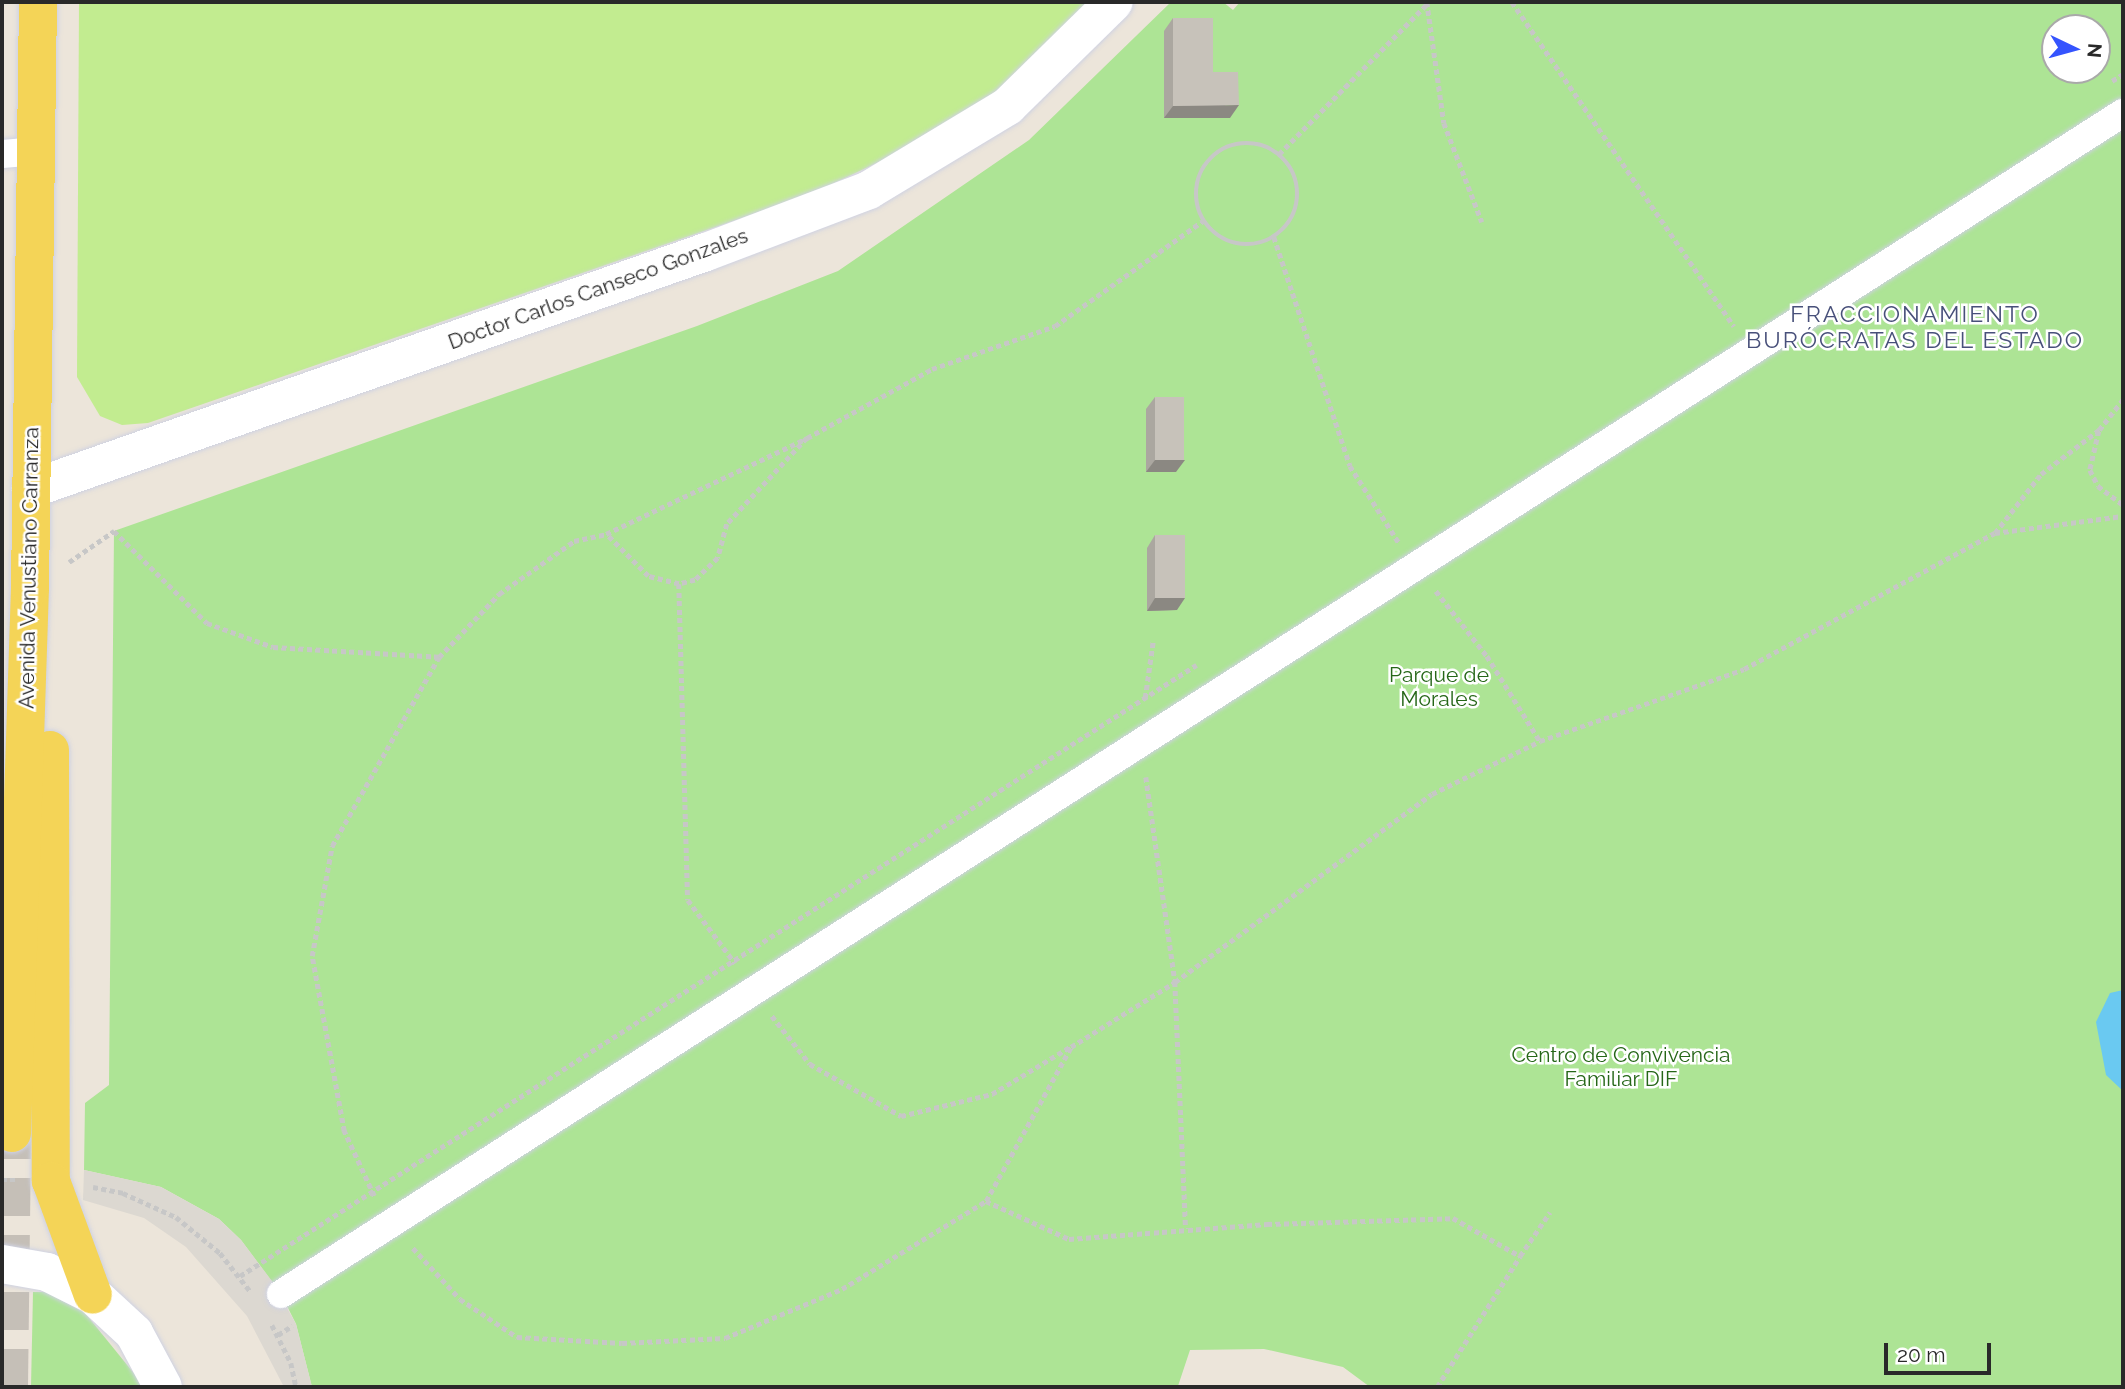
<!DOCTYPE html>
<html>
<head>
<meta charset="utf-8">
<style>
  body { margin:0 }
  #map { position:relative; width:2125px; height:1389px; overflow:hidden; background:#ece5da; font-family:Raleway,sans-serif }
  div>[style] { position:absolute }
  .green>* { inset:0; background:#ade495 }
  .pitch>* { inset:0; background:#c2ec90 }
  .plaza>* { inset:0; background:#dcd8d1 }
  .water>* { inset:0; background:#6ac9f1 }
  .primary-tunnel>* { height:38px; margin-top:-19px; transform-origin:0; background:repeating-linear-gradient(90deg,#c5bfb7 0 38px,transparent 0 57px) }
  .path>* { height:4.5px; margin-top:-2.25px; transform-origin:0; background:repeating-linear-gradient(90deg,#c7c7c7 0 5px,transparent 0 8.5px) }
  .path>.ring { margin:-2.25px; padding:0; box-sizing:content-box; background:none; border:4.5px solid #c7c7c7; border-radius:50% }
  .roads { filter:drop-shadow(0 0 2px #cfd2e2) drop-shadow(0 0 2px #cfd2e2) }
  .street>* { height:28px; margin:-14px; padding:0 14px; transform-origin:14px; border-radius:14px; background:#fff }
  .secondary>* { height:38px; margin:-19px; padding:0 19px; transform-origin:19px; border-radius:19px; background:#fff }
  .primary>* { height:38px; margin:-19px; padding:0 19px; transform-origin:19px; border-radius:19px; background:#f4d457 }
  .wall>* { inset:0; background:#aba7a0 }
  .shaded-wall>* { inset:0; background:#8b8882 }
  .building>* { inset:0; background:#c7c2ba; transform-origin:0 0 }
  span { translate:-50% -50%; white-space:nowrap; text-align:center; line-height:1.15; -webkit-text-stroke:5px #fff; paint-order:stroke }
  .street-label { font-size:21px; color:#292929 }
  .park-label { font-size:21px; color:#266718 }
  .neighbourhood-label { font-size:23px; color:#48507a; letter-spacing:2px }
  .frame { position:absolute; inset:0; border:4px solid #292929; pointer-events:none }
  .north { position:absolute; left:2041px; top:14px; width:70px; height:70px; box-sizing:border-box; background:#fff; border:2px solid #a9a9a9; border-radius:50%; rotate:95deg; font-size:19px; font-weight:700; line-height:28px; text-align:center; color:#292929 }
  .north::after { content:''; display:block; margin:auto; width:24px; height:32px; background:#3554fe; clip-path:polygon(50% 0,100% 100%,50% 72%,0 100%) }
  .scale { position:absolute; left:1884px; top:1343px; width:107px; height:32px; box-sizing:border-box; border:4px solid #292929; border-top:0; padding-left:9px; font-size:21px; line-height:24px; white-space:nowrap; color:#292929; -webkit-text-stroke:5px #fff; paint-order:stroke }
</style>
</head>
<body>
<div id="map">
  <div class="green">
    <i style="clip-path:polygon(evenodd,1171px 2px,1223px 2px,1233px 10px,1240px 2px,2123px 2px,2123px 1387px,1370px 1387px,1343px 1367px,1264px 1349px,1190px 1350px,1178px 1386px,312px 1387px,296px 1324px,281px 1294px,241px 1240px,219px 1219px,161px 1187px,84px 1170px,85px 1103px,109px 1085px,114px 531px,697px 326px,838px 271px,1029px 140px,1171px 2px,2055px 28px,2097px 28px,2097px 70px,2055px 70px,2055px 28px)"></i>
    <i style="clip-path:polygon(33px 1292px,46px 1292px,85px 1313px,145px 1387px,31px 1387px)"></i>
  </div>
  <div class="pitch">
    <i style="clip-path:polygon(79px 2px,1095px 2px,1045px 55px,957px 125px,811px 194px,148px 423px,122px 425px,100px 416px,77px 377px)"></i>
  </div>
  <div class="plaza">
    <i style="clip-path:polygon(84px 1170px,161px 1187px,219px 1219px,241px 1240px,272px 1281px,296px 1324px,312px 1387px,284px 1387px,247px 1316px,186px 1247px,144px 1218px,83px 1200px)"></i>
  </div>
  <div class="water">
    <i style="clip-path:polygon(2123px 990px,2123px 1091px,2106px 1075px,2096px 1022px,2110px 993px)"></i>
  </div>
  <div class="primary-tunnel">
    <i style="left:9px;top:1387px;width:254px;rotate:-89.3deg"></i>
  </div>
  <div class="path">
    <i style="left:1427px;top:2px;width:122px;rotate:82deg"></i>
    <i style="left:1444px;top:123px;width:106px;rotate:69deg"></i>
    <i style="left:1512px;top:2px;width:393px;rotate:55.6deg"></i>
    <i style="left:2112px;top:81px;width:13px;rotate:-32deg"></i>
    <i class="ring" style="left:1196px;top:143px;width:97.5px;height:97.5px"></i>
    <i style="left:1279px;top:154px;width:212px;rotate:-45.4deg"></i>
    <i style="left:1274px;top:237px;width:241px;rotate:71.6deg"></i>
    <i style="left:1350px;top:466px;width:91px;rotate:57.5deg"></i>
    <i style="left:2099px;top:431px;width:40px;rotate:103deg"></i>
    <i style="left:2090px;top:470px;width:18px;rotate:63deg"></i>
    <i style="left:2098px;top:486px;width:31px;rotate:37deg"></i>
    <i style="left:807px;top:438px;width:117px;rotate:132.9deg"></i>
    <i style="left:727px;top:524px;width:35px;rotate:105deg"></i>
    <i style="left:718px;top:558px;width:32px;rotate:136deg"></i>
    <i style="left:695px;top:580px;width:16px;rotate:166deg"></i>
    <i style="left:679px;top:584px;width:32px;rotate:-166deg"></i>
    <i style="left:648px;top:576px;width:59px;rotate:-135deg"></i>
    <i style="left:606px;top:534px;width:223px;rotate:-25.5deg"></i>
    <i style="left:807px;top:438px;width:143px;rotate:-28.9deg"></i>
    <i style="left:932px;top:369px;width:130px;rotate:-19.3deg"></i>
    <i style="left:1055px;top:326px;width:181px;rotate:-35.4deg"></i>
    <i style="left:1995px;top:533px;width:75px;rotate:-52.1deg"></i>
    <i style="left:2041px;top:474px;width:73px;rotate:-37.2deg"></i>
    <i style="left:2099px;top:430px;width:39px;rotate:-52deg"></i>
    <i style="left:69px;top:562px;width:55px;rotate:-34.6deg"></i>
    <i style="left:114px;top:531px;width:131px;rotate:44.7deg"></i>
    <i style="left:207px;top:623px;width:70px;rotate:20deg"></i>
    <i style="left:273px;top:647px;width:166px;rotate:3.4deg"></i>
    <i style="left:679px;top:584px;width:316px;rotate:88.4deg"></i>
    <i style="left:688px;top:900px;width:79px;rotate:53.3deg"></i>
    <i style="left:1436px;top:591px;width:83px;rotate:51.9deg"></i>
    <i style="left:1487px;top:656px;width:100px;rotate:58.1deg"></i>
    <i style="left:1145px;top:698px;width:58px;rotate:-82deg"></i>
    <i style="left:1146px;top:777px;width:207px;rotate:81.9deg"></i>
    <i style="left:1175px;top:982px;width:247px;rotate:87.5deg"></i>
    <i style="left:772px;top:1016px;width:61px;rotate:51.6deg"></i>
    <i style="left:810px;top:1064px;width:105px;rotate:29.7deg"></i>
    <i style="left:901px;top:1116px;width:94px;rotate:-13.6deg"></i>
    <i style="left:992px;top:1094px;width:91px;rotate:-31.1deg"></i>
    <i style="left:2px;top:1180px;width:13px"></i>
    <i style="left:93px;top:1187px;width:31px;rotate:11deg"></i>
    <i style="left:123px;top:1193px;width:58px;rotate:24.4deg"></i>
    <i style="left:176px;top:1217px;width:57px;rotate:39.3deg"></i>
    <i style="left:220px;top:1253px;width:48px;rotate:51.7deg"></i>
    <i style="left:374px;top:1196px;width:72px;rotate:-114.8deg"></i>
    <i style="left:344px;top:1131px;width:178px;rotate:-100.4deg"></i>
    <i style="left:312px;top:956px;width:112px;rotate:-79.7deg"></i>
    <i style="left:332px;top:846px;width:217px;rotate:-60.5deg"></i>
    <i style="left:439px;top:657px;width:87px;rotate:-46.4deg"></i>
    <i style="left:499px;top:594px;width:92px;rotate:-35.2deg"></i>
    <i style="left:574px;top:541px;width:33px;rotate:-12deg"></i>
    <i style="left:986px;top:1201px;width:91px;rotate:24.6deg"></i>
    <i style="left:1069px;top:1239px;width:199px;rotate:-4.3deg"></i>
    <i style="left:1267px;top:1224px;width:186px;rotate:-1.8deg"></i>
    <i style="left:1453px;top:1218px;width:77px;rotate:29.6deg"></i>
    <i style="left:1520px;top:1256px;width:53px;rotate:-55.7deg"></i>
    <i style="left:413px;top:1248px;width:69px;rotate:47.3deg"></i>
    <i style="left:460px;top:1299px;width:69px;rotate:33.7deg"></i>
    <i style="left:517px;top:1337px;width:105px;rotate:3.3deg"></i>
    <i style="left:622px;top:1343px;width:103px;rotate:-2.8deg"></i>
    <i style="left:725px;top:1338px;width:127px;rotate:-22.7deg"></i>
    <i style="left:842px;top:1289px;width:169px;rotate:-31.4deg"></i>
    <i style="left:986px;top:1201px;width:176px;rotate:-61.1deg"></i>
    <i style="left:1071px;top:1047px;width:123px;rotate:-32deg"></i>
    <i style="left:1175px;top:982px;width:318px;rotate:-36.2deg"></i>
    <i style="left:1432px;top:794px;width:120px;rotate:-26.1deg"></i>
    <i style="left:1540px;top:741px;width:216px;rotate:-19.4deg"></i>
    <i style="left:1744px;top:669px;width:285px;rotate:-28.5deg"></i>
    <i style="left:1995px;top:533px;width:129px;rotate:-7.6deg"></i>
    <i style="left:240px;top:1276px;width:1135px;rotate:-32.58deg"></i>
    <i style="left:272px;top:1325px;width:42px;rotate:63.4deg"></i>
    <i style="left:291px;top:1363px;width:25px;rotate:78deg"></i>
    <i style="left:278px;top:1335px;width:17px;rotate:-33deg"></i>
    <i style="left:1437px;top:1387px;width:155px;rotate:-57.6deg"></i>
  </div>
  <div class="roads">
    <div class="street">
      <i style="left:2px;top:154px;width:35px;rotate:-5deg"></i>
      <i style="left:281px;top:1294px;width:2188px;rotate:-32.67deg"></i>
    </div>
    <div class="secondary">
      <i style="left:31px;top:489px;width:715px;rotate:-19.35deg"></i>
      <i style="left:706px;top:252px;width:174px;rotate:-20.8deg"></i>
      <i style="left:869px;top:190px;width:162px;rotate:-31.1deg"></i>
      <i style="left:1008px;top:106px;width:148px;rotate:-44.5deg"></i>
      <i style="left:2px;top:1264px;width:46px;rotate:10.1deg"></i>
      <i style="left:47px;top:1272px;width:51px;rotate:26.6deg"></i>
      <i style="left:93px;top:1295px;width:56px;rotate:42.8deg"></i>
      <i style="left:134px;top:1333px;width:61px;rotate:61.8deg"></i>
    </div>
    <div class="primary">
      <i style="left:50px;top:750px;width:431px;rotate:89.9deg"></i>
      <i style="left:51px;top:1181px;width:121px;rotate:69.8deg"></i>
      <i style="left:12px;top:1133px;width:545px;rotate:-88.11deg"></i>
      <i style="left:30px;top:588px;width:586px;rotate:-89.22deg"></i>
    </div>
  </div>
  <div class="wall">
    <i style="clip-path:polygon(1173px 18px,1213px 72px,1230px 118px,1164px 118px,1164px 31px)"></i>
    <i style="clip-path:polygon(1155px 397px,1176px 472px,1146px 472px,1146px 409px)"></i>
    <i style="clip-path:polygon(1155px 535px,1177px 610px,1147px 611px,1147px 548px)"></i>
  </div>
  <div class="shaded-wall">
    <i style="clip-path:polygon(1239px 105px,1230px 118px,1164px 118px,1173px 106px)"></i>
    <i style="clip-path:polygon(1155px 460px,1185px 460px,1176px 472px,1146px 472px)"></i>
    <i style="clip-path:polygon(1155px 598px,1185px 598px,1177px 610px,1147px 611px)"></i>
  </div>
  <div class="building">
    <i style="clip-path:polygon(1173px 18px,1213px 18px,1213px 72px,1238px 72px,1239px 105px,1173px 106px)"></i>
    <i style="left:1155px;top:397px;width:29px;height:63px"></i>
    <i style="left:1155px;top:535px;width:30px;height:63px"></i>
  </div>
  <div class="street-label">
    <span style="left:598px;top:289px;rotate:-20deg">Doctor Carlos Canseco Gonzales</span>
    <span style="left:29px;top:568px;rotate:-89deg">Avenida Venustiano Carranza</span>
  </div>
  <div class="park-label">
    <span style="left:1439px;top:687px">Parque de<br>Morales</span>
    <span style="left:1621px;top:1067px">Centro de Convivencia<br>Familiar DIF</span>
  </div>
  <div class="neighbourhood-label">
    <span style="left:1915px;top:327px">FRACCIONAMIENTO<br>BURÓCRATAS DEL ESTADO</span>
  </div>
  <div class="frame"></div>
  <div class="north">N</div>
  <div class="scale">20 m</div>
</div>
</body>
</html>
